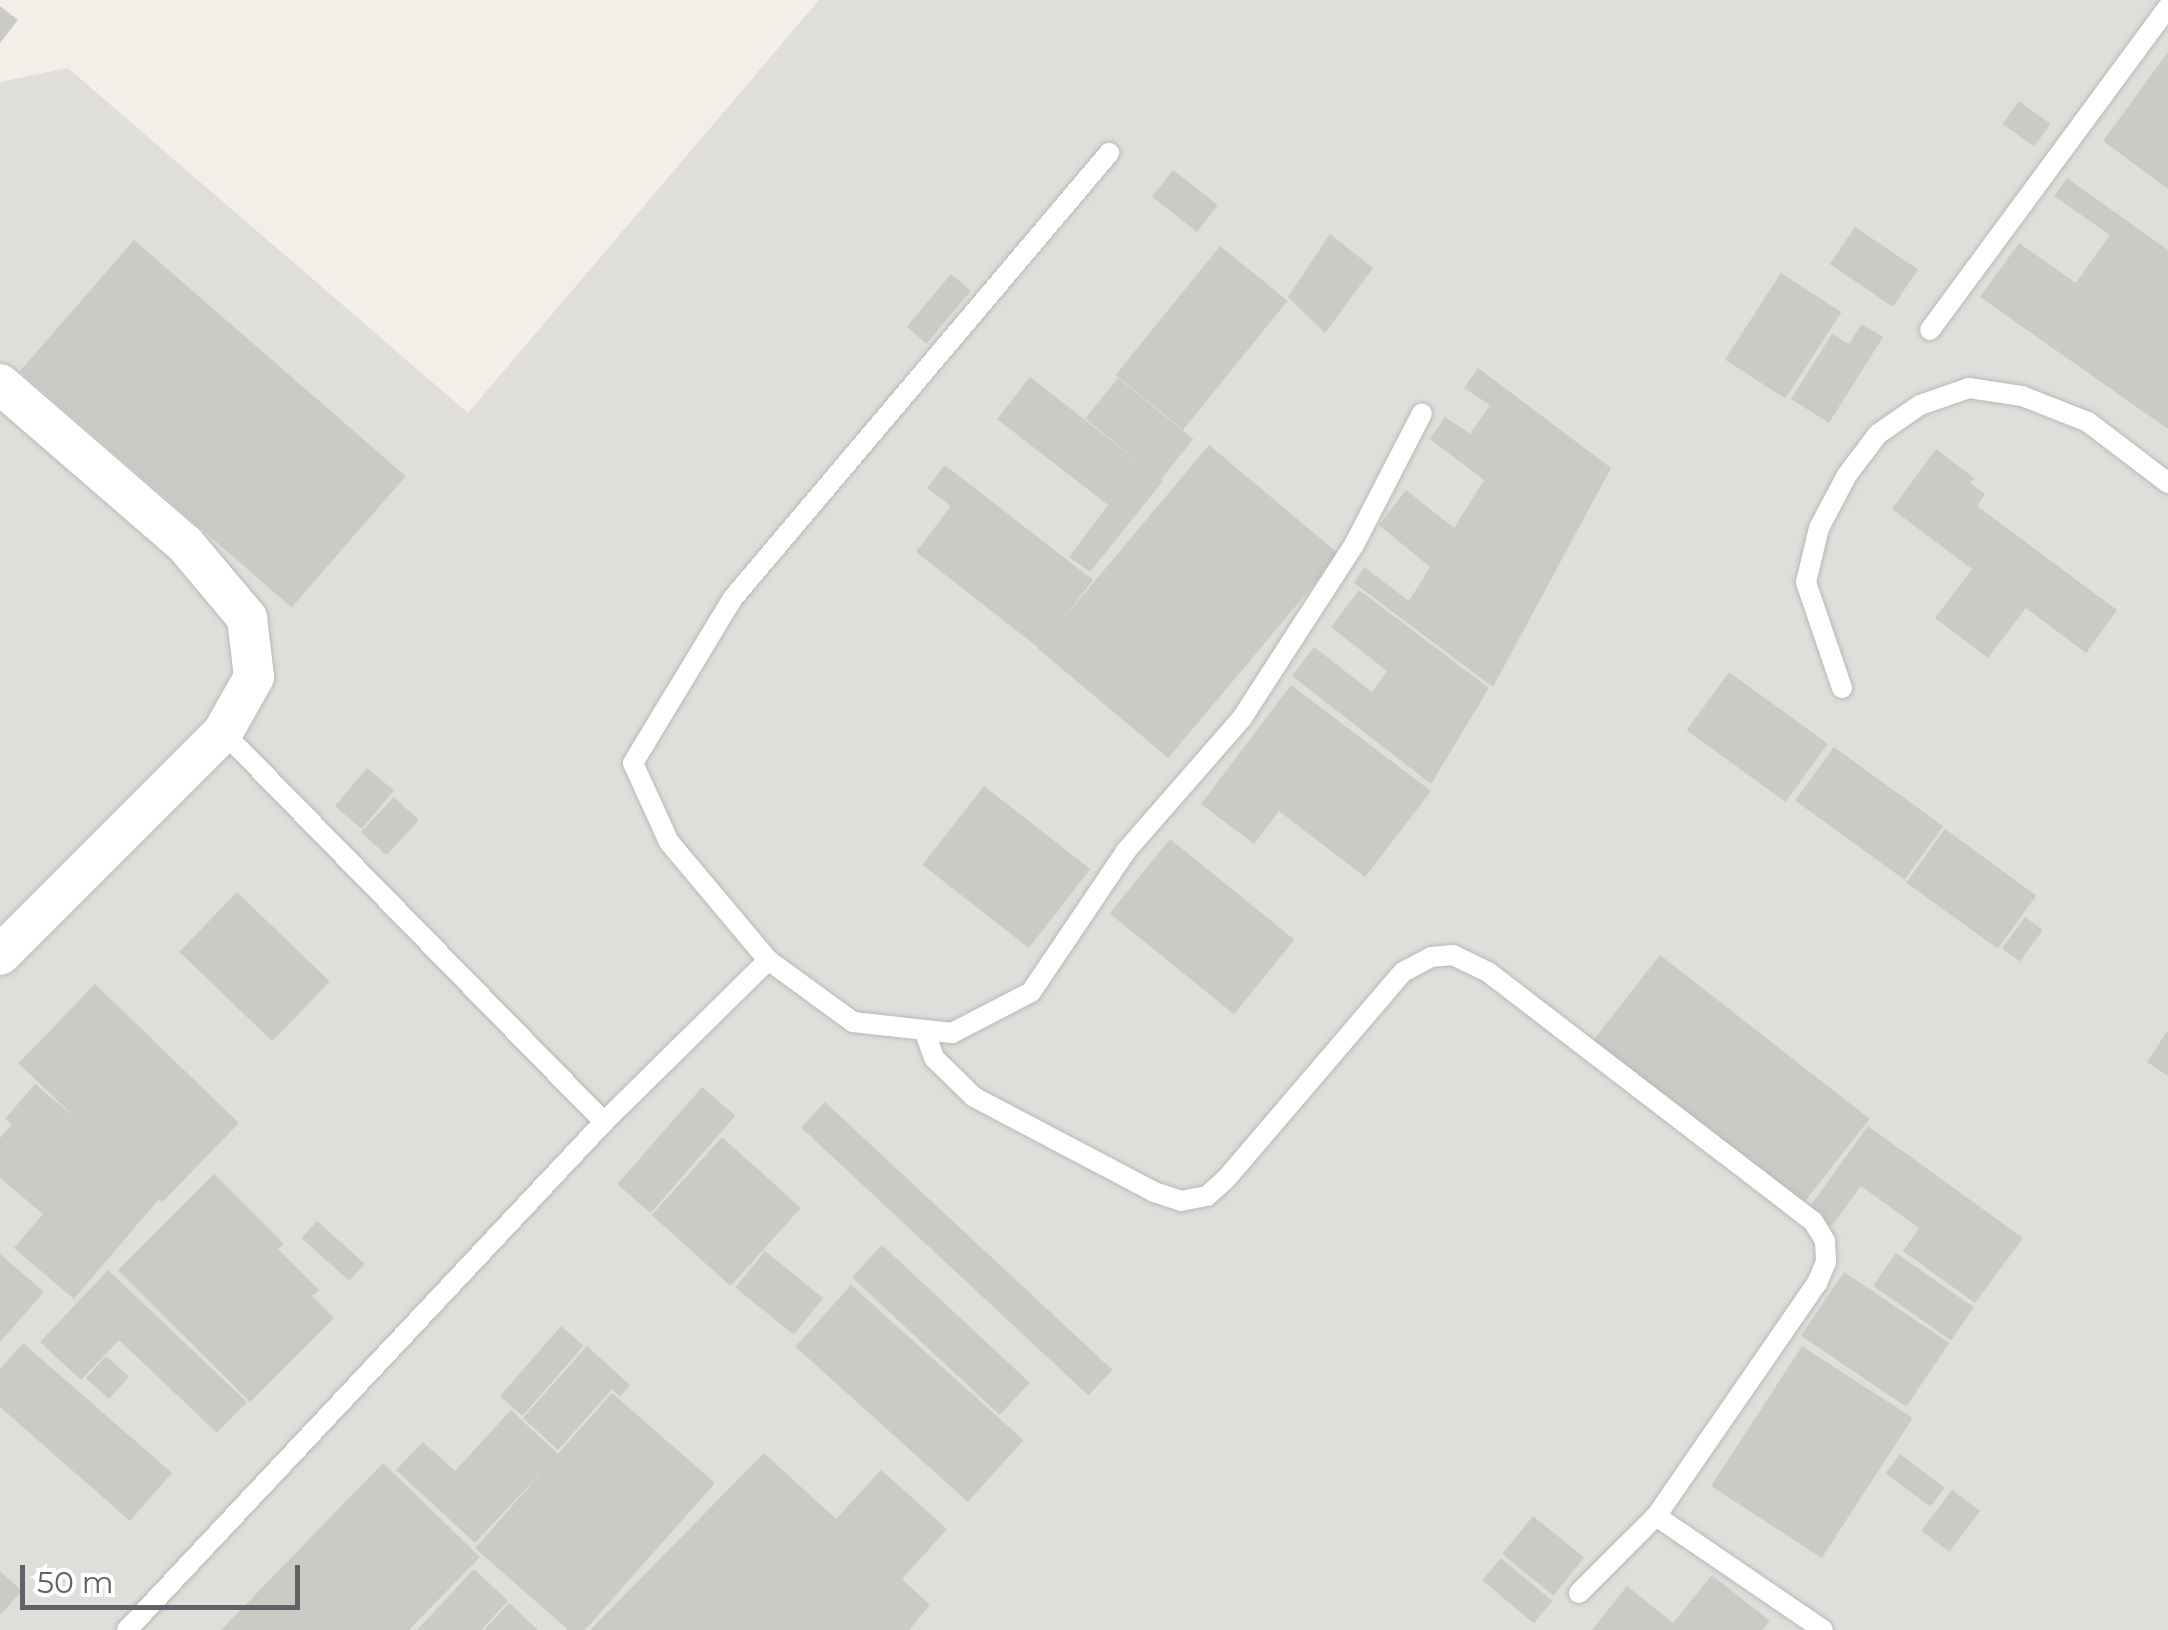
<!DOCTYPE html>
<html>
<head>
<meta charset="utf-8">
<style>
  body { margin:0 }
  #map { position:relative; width:2168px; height:1630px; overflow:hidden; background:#f1efe8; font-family:Montserrat,sans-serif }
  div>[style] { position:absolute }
  .industrial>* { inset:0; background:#e0deda }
  .building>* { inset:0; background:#cccac5; transform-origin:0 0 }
  .roads { filter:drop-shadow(0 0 2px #b5b8bc) drop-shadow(0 0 2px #b5b8bc) }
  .lane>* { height:20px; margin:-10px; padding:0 10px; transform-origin:10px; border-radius:10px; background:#fff }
  .street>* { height:40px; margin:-20px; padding:0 20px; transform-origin:20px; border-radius:20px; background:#fff }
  span { translate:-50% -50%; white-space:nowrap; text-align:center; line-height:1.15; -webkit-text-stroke:8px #fff; paint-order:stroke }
  .scale { position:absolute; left:20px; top:1565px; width:280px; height:45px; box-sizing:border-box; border:5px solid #5f6368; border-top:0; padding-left:12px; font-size:30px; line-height:35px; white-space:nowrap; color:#5f6368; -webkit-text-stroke:8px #fff; paint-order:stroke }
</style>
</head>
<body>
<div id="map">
  <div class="industrial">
    <i style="clip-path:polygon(819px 0,2168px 0,2168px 1630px,0 1630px,0 82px,68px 68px,468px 413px)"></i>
  </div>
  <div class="building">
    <i style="clip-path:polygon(0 6px,18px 20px,0 43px)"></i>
    <i style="clip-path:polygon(2168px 52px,2168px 189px,2103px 141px)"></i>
    <i style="left:2019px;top:101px;width:39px;height:28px;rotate:36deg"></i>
    <i style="left:1173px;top:170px;width:57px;height:34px;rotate:38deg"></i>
    <i style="clip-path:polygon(2067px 178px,2168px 250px,2168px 429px,1980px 297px,2019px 243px,2076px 283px,2110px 235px,2054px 196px)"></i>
    <i style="left:1855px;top:227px;width:76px;height:45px;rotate:34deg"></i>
    <i style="clip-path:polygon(1330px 234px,1373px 268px,1325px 333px,1288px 297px)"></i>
    <i style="left:134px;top:240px;width:360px;height:174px;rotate:41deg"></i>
    <i style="left:1220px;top:246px;width:87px;height:166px;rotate:39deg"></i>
    <i style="left:1781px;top:273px;width:72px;height:103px;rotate:33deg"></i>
    <i style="left:951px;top:274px;width:26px;height:69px;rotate:40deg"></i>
    <i style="clip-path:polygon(1862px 324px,1883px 337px,1829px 423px,1791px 399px,1832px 334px,1849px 344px)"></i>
    <i style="clip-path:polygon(1478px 368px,1611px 468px,1493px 687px,1354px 583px,1364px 567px,1409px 601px,1430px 567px,1379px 525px,1406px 490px,1454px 528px,1484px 480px,1430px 439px,1445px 417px,1470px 434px,1490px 405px,1464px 388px)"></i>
    <i style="clip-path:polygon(1030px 377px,1163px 481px,1090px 572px,1069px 557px,1108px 505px,997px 419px)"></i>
    <i style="left:1118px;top:378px;width:97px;height:52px;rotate:39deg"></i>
    <i style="left:1209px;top:445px;width:170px;height:266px;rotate:40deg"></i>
    <i style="clip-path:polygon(1936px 449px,1974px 478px,1970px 483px,1985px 494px,1977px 506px,2117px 610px,2086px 653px,2026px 608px,1988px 658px,1935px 618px,1972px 569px,1892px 509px)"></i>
    <i style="clip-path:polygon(945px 465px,1093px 580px,1040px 649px,916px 552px,951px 506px,927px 488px)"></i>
    <i style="clip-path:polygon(1359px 590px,1489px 688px,1431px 784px,1292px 676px,1314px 647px,1372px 692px,1387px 671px,1331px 627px)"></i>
    <i style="left:1729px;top:672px;width:122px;height:72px;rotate:36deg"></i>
    <i style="clip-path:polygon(1291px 685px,1431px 791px,1365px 877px,1279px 811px,1254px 844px,1201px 804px)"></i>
    <i style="left:1834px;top:747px;width:135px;height:66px;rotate:36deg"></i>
    <i style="left:367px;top:768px;width:35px;height:50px;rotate:40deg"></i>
    <i style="left:984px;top:786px;width:135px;height:100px;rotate:38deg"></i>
    <i style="left:394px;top:797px;width:34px;height:48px;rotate:43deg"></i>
    <i style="left:1945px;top:829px;width:113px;height:66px;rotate:36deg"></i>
    <i style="left:1170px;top:839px;width:160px;height:96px;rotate:39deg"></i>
    <i style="left:237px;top:892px;width:129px;height:83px;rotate:44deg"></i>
    <i style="left:2025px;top:917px;width:22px;height:39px;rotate:36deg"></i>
    <i style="left:1660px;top:955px;width:266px;height:108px;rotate:38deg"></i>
    <i style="left:95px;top:984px;width:200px;height:110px;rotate:44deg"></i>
    <i style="clip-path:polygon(2168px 1030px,2168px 1076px,2147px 1062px)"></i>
    <i style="clip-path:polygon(35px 1084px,164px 1193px,74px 1299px,14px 1248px,43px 1214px,0 1178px,0 1138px,12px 1124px,5px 1119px)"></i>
    <i style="left:702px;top:1087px;width:44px;height:129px;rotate:41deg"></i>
    <i style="left:825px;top:1102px;width:393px;height:35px;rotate:43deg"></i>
    <i style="clip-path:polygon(1868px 1126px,2023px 1238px,1975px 1303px,1903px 1251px,1919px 1228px,1861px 1186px,1832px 1226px,1808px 1209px)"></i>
    <i style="left:722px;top:1137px;width:106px;height:105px;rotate:42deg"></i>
    <i style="clip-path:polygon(214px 1174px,284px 1244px,278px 1249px,319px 1290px,312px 1296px,334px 1318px,250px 1402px,118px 1270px)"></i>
    <i style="left:317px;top:1221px;width:64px;height:23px;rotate:42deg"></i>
    <i style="left:882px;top:1245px;width:202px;height:44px;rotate:43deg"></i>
    <i style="left:765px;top:1251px;width:75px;height:47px;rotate:39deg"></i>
    <i style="left:1896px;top:1253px;width:95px;height:40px;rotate:35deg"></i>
    <i style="clip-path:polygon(0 1254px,44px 1292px,0 1342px)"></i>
    <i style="clip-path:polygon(108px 1270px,247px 1402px,217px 1433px,119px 1340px,81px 1380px,40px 1342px)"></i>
    <i style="left:1844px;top:1272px;width:127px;height:77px;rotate:34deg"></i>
    <i style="left:851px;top:1285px;width:232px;height:83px;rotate:42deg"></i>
    <i style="left:561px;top:1326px;width:30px;height:93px;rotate:41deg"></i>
    <i style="clip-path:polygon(23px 1343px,172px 1473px,130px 1521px,0 1407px,0 1369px)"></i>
    <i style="clip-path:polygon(587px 1346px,630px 1385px,620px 1397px,612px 1389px,558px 1450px,523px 1418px)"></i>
    <i style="left:1802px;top:1346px;width:132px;height:167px;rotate:33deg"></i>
    <i style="left:106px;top:1356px;width:31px;height:30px;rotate:42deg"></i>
    <i style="clip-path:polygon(612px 1393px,715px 1483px,585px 1630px,568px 1630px,475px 1548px,550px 1463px,475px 1543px,396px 1470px,423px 1442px,455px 1471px,511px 1410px,558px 1454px)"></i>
    <i style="clip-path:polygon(764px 1453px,836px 1519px,881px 1470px,947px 1529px,902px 1579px,930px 1605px,909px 1630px,590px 1630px)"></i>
    <i style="left:1900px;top:1454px;width:56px;height:24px;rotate:37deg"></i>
    <i style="clip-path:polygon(383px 1463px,480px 1557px,409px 1630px,221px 1630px)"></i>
    <i style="left:1952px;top:1490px;width:35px;height:51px;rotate:37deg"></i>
    <i style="left:1533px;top:1516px;width:66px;height:49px;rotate:39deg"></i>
    <i style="left:1501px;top:1558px;width:67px;height:29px;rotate:40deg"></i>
    <i style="clip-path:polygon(474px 1569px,508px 1601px,481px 1630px,417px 1630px)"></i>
    <i style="clip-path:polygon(0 1571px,22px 1591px,0 1615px)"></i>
    <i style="clip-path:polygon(1712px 1575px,1770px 1621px,1762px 1630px,1592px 1630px,1627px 1586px,1673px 1623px)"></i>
    <i style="clip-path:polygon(509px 1603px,538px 1630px,484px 1630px)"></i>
  </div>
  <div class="roads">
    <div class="lane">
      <i style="left:1930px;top:330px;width:401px;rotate:-53.6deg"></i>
      <i style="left:1842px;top:688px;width:112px;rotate:-108.8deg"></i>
      <i style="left:1806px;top:582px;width:56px;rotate:-76.5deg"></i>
      <i style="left:1819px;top:528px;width:60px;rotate:-62.2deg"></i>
      <i style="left:1847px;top:475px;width:51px;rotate:-52.9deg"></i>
      <i style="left:1878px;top:434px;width:51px;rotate:-34.6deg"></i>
      <i style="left:1920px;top:405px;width:52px;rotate:-19.1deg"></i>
      <i style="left:1969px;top:388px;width:54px;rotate:8.6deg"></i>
      <i style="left:2022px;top:396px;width:71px;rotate:21.5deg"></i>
      <i style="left:2088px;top:422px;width:101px;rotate:37.3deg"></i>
      <i style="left:223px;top:732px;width:545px;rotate:45.67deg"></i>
      <i style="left:768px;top:960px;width:105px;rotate:36.1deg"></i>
      <i style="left:853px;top:1022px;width:100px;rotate:6.3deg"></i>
      <i style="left:952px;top:1033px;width:89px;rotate:-27.4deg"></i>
      <i style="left:1031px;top:992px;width:170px;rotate:-56deg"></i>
      <i style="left:1126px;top:851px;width:176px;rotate:-48.9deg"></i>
      <i style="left:1242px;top:718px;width:206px;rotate:-57.1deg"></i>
      <i style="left:1354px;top:545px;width:148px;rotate:-62.7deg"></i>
      <i style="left:924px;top:1030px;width:30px;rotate:70deg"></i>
      <i style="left:934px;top:1058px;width:56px;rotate:44.3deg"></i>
      <i style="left:974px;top:1097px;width:204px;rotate:27.8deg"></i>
      <i style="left:1154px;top:1192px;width:28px;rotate:18deg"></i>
      <i style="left:1181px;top:1201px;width:26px;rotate:-11deg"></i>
      <i style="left:1207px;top:1196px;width:25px;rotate:-42deg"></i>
      <i style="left:1226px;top:1179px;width:272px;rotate:-49.5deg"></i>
      <i style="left:1403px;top:972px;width:32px;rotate:-28deg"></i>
      <i style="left:1431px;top:957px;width:22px;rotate:-5deg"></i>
      <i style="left:1453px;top:955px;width:39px;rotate:26deg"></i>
      <i style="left:1488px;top:972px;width:409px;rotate:37.5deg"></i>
      <i style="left:1813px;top:1221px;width:23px;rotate:59deg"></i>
      <i style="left:1825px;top:1241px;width:21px;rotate:87deg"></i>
      <i style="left:1826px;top:1262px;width:23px;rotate:113deg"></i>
      <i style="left:1817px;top:1283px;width:283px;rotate:124.6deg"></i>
      <i style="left:1656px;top:1516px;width:109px;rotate:135deg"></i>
      <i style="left:1656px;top:1516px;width:202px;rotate:34.3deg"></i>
      <i style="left:127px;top:1630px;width:697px;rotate:-46.8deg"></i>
      <i style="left:604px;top:1122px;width:231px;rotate:-44.6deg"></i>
      <i style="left:768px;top:960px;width:154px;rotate:-130deg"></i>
      <i style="left:669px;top:842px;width:87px;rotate:-114.5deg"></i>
      <i style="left:633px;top:763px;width:193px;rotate:-58.8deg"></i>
      <i style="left:733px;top:598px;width:583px;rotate:-49.8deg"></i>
    </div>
    <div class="street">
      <i style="left:0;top:384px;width:245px;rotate:40.9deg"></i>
      <i style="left:185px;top:544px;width:97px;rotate:50deg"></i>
      <i style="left:247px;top:618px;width:59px;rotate:83.2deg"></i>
      <i style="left:254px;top:677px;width:63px;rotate:119.4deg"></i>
      <i style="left:223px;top:732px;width:315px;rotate:135deg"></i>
    </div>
  </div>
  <div class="scale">50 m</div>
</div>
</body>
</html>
